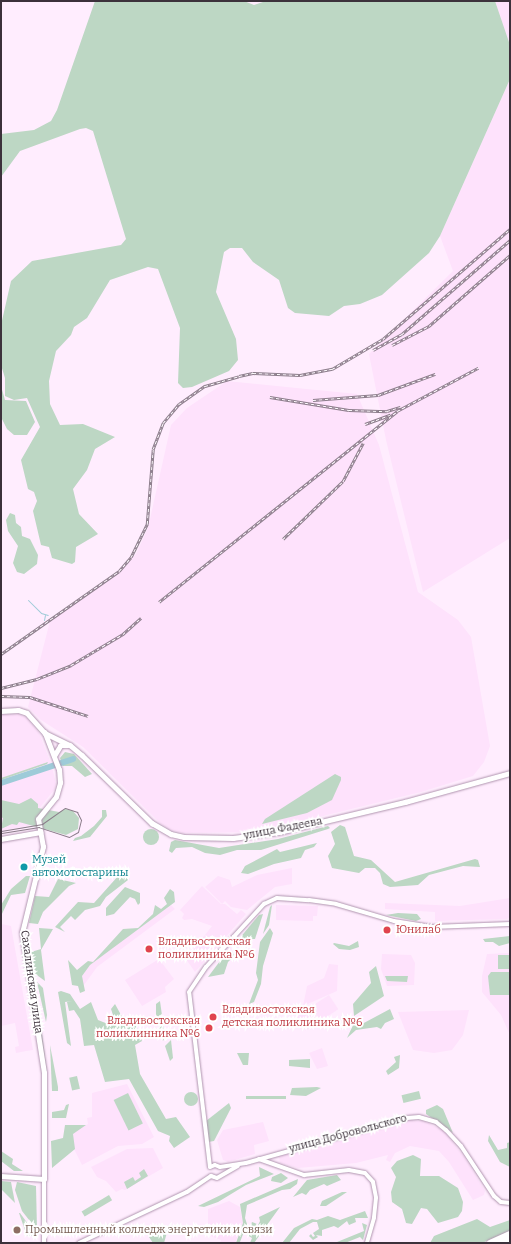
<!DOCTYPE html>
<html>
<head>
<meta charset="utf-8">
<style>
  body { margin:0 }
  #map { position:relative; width:511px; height:1244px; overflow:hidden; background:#ffedfe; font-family:Bitter,serif }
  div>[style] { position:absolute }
  .built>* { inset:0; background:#fee2fc; transform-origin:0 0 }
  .green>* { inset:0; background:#bdd7c4; transform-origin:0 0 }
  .round { border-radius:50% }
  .stream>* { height:1px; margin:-0.5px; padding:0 0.5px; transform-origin:0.5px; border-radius:0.5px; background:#9ecbd8 }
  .river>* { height:6px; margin:-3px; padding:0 3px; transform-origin:3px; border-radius:3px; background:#9ecbd8 }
  .roads { filter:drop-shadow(0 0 1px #b095af) drop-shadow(0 0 1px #b095af) }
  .secondary>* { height:4px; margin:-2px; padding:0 2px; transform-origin:2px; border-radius:2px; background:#fff }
  .primary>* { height:4.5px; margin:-2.25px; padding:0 2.25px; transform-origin:2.25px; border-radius:2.25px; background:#fff }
  .highway>* { height:5.5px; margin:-2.75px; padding:0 2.75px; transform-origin:2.75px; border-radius:2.75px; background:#fff }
  .tram>* { height:1px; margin:-0.5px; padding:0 0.5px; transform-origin:0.5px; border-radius:0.5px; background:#8b7d8a }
  .rail>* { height:2.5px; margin-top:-1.25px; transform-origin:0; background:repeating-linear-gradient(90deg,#fff 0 3px,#8b7d8a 0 6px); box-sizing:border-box; border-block:1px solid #8b7d8a }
  .dots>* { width:11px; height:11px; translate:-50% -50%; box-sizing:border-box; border:2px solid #fff; border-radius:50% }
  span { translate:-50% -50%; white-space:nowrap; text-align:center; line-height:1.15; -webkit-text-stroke:3.5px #fff; paint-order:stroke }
  .street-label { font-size:11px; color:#3c313b }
  .culture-label { font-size:11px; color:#0d838f }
  .left { translate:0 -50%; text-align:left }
  .health-label { font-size:11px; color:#be3a42 }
  .right { translate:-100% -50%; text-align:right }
  .education-label { font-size:11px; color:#785e54 }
  .frame { position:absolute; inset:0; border:2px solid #3c313b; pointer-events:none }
</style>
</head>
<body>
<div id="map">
  <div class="built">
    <i style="clip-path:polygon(495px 1px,510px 1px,510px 45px)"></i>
    <i style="clip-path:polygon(510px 79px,510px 538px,423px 592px,386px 440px,369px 354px,453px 271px,440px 236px)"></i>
    <i style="clip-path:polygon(227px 381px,357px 394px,379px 445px,418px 592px,458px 620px,471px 637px,490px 746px,484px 762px,473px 776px,421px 792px,257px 832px,183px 833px,170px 830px,160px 823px,83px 747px,41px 720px,28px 707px,50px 621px,111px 578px,136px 554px,148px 528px,171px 425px,187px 408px)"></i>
    <i style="clip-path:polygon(19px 714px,27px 718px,39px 733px,52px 766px,56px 784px,54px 790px,31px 819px,32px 825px,1px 831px,1px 715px)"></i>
    <i style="clip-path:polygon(292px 868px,292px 884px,275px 887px,247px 910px,231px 907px,225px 901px,222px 904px,205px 887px,218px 876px,230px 880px,232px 887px,257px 875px)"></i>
    <i style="clip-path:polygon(202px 886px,221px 904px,225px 904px,237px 914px,241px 910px,246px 914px,195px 972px,186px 959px,212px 926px,192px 919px,184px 920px,182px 918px,184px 914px,180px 910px)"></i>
    <i style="clip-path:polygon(510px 898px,510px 918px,506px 919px,435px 921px,435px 912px,385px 909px,385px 903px,460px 906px)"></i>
    <i style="clip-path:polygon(171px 905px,175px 909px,97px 967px,84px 985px,81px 983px,82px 975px,89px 964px)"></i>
    <i style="clip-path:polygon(276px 905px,318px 906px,317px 916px,313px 916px,313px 921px,276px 920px)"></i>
    <i style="clip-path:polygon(1px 924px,11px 926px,33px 1050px,26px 1051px,16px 1053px,15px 1047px,19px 1046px,15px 1023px,1px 1026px)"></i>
    <i style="clip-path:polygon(510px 953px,510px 1035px,501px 1015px,482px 992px,482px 976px,487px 954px)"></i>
    <i style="clip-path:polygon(382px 954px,411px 955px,415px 963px,414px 985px,387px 986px,381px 969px)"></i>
    <i style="clip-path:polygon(159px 959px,174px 979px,165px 987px,166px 992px,142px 1006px,125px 980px)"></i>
    <i style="clip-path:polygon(329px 964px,338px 965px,337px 991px,303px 1006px,307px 986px,324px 978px)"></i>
    <i style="left:329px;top:995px;width:17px;height:39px;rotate:57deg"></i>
    <i style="clip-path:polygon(469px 1010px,463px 1035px,452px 1050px,434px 1053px,413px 1050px,398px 1012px)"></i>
    <i style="clip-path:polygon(322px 1048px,328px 1066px,317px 1069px,309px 1053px)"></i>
    <i style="clip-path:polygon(127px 1084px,154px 1137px,142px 1144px,118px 1146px,82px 1165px,70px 1141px,71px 1133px,88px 1124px,87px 1118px,92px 1117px,92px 1093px)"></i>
    <i style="clip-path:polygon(407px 1120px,423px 1121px,443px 1130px,465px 1158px,485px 1191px,484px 1195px,473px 1200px,449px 1162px,439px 1151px,410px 1146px,395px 1153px,390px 1162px,386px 1160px,388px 1155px,356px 1163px,298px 1168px,280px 1163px,279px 1156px,330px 1144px)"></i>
    <i style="clip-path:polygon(263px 1122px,269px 1141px,254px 1145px,255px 1154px,228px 1162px,223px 1160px,217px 1140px,223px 1130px)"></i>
    <i style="clip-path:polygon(153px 1148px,163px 1168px,125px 1190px,122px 1189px,116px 1192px,106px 1181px,97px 1177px,91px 1167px,127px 1149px)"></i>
    <i style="clip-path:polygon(229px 1201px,240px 1207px,243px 1223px,235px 1243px,220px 1243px,221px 1240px,208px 1235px,208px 1209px)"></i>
  </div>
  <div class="green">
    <i style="clip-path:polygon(95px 1px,244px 1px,254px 5px,266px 1px,495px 1px,510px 45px,510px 79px,440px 236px,429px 253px,382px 295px,360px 304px,344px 306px,329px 316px,295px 313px,288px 308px,279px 280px,253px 262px,242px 248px,230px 248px,224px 252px,216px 292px,236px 339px,238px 360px,229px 371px,192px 387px,183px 388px,178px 383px,180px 328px,158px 269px,148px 267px,110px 280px,87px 318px,74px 327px,71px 335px,56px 351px,49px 381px,50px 404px,60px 425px,83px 424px,115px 437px,95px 449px,87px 470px,73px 489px,79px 514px,98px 534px,76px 547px,75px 562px,72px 564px,52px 558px,49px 547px,41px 545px,33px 511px,37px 501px,34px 492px,28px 489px,21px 460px,40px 427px,27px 398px,14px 400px,5px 396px,5px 378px,1px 365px,1px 325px,11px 281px,32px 261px,121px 245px,126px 239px,93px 131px,86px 128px,80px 129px,20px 151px,1px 177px,1px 134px,34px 130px,51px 121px,57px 110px)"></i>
    <i style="clip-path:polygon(1px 386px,5px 400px,26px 401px,35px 422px,27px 435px,14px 435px,7px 429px,1px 417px)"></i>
    <i style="clip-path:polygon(10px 513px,15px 515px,16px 523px,21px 527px,22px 536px,30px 539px,38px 555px,37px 564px,24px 574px,17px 572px,13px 563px,18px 546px,8px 531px,6px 520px)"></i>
    <i style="clip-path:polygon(65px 752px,74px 754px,92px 774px,85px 777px,72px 766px,63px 766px,60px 758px)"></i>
    <i style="clip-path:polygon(48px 762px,47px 764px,1px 780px,1px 778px)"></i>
    <i style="clip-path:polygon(335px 774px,341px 777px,341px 780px,332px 800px,307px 813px,262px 824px,265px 819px)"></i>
    <i style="clip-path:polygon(31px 798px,38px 804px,38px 808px,59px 812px,65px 809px,73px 811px,79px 818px,78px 829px,66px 835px,19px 822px,17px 825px,12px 824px,1px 829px,3px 818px,1px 817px,1px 800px,19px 804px)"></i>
    <i style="clip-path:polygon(102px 810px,106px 810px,107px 816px,90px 837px,73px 841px,75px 838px,81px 836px,94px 826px,102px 817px)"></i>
    <i style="clip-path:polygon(340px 825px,345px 827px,354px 856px,371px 860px,395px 882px,475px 859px,478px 860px,480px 867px,463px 866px,429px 875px,418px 885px,390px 887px,383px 884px,380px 873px,375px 868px,365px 868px,359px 873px,332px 868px,328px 856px,335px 844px,331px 832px)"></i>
    <i style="clip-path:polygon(328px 826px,330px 828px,328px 829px,261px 850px,237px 850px,220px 855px,205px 853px,192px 847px,176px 848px,172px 853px,169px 851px,171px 842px,175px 840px,219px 848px,278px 839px)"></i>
    <i class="round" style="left:143px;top:829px;width:16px;height:16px"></i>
    <i style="clip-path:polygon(317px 843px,314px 847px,305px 850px,301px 858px,274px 864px,248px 874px,241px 873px,245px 866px,277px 849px,280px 852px)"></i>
    <i style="clip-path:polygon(119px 875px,125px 875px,128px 880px,106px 897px,100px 906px,85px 910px,75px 920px,71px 916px,60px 927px,65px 932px,55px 927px,78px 902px,94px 903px)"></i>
    <i style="clip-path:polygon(26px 876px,30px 876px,25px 893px,11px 895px,1px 916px,1px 905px,11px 889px)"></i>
    <i style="clip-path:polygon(58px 879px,76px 883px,69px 886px,43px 912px,38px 924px,29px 923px,35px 896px,49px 897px)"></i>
    <i style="clip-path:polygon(125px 887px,140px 893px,140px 903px,138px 905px,135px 899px,130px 897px,114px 914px,106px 916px,106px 908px)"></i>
    <i style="clip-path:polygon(170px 889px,174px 892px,175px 902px,90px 965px,82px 976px,85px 991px,80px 993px,78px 986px,72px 985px,68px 960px,77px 970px,88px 961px,93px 962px,123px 929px,138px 928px,153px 914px,155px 905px,161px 909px,167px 904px,164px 898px)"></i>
    <i style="clip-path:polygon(272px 905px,269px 925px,263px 934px,270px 907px)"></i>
    <i style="clip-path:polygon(398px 913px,417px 914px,421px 919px,416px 921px,386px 915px)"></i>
    <i style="clip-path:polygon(263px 914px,255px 939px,239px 939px,259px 915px)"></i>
    <i style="clip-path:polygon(39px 928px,53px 929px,41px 950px,45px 981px,34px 973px,31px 952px,41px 949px)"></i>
    <i style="clip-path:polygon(270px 928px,273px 933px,263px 966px,261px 984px,254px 1002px,249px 1004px,258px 980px,256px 973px,260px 942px)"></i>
    <i style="clip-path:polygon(510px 936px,510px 943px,499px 946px,493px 942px,485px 942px,483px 939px)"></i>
    <i style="clip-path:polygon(358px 941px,359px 947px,350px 950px,339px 949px,333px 944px,334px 943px,349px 946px)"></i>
    <i style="clip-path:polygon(231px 951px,235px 955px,228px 962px,224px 974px,208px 977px,226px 953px)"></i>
    <i style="left:510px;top:955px;width:14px;height:12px;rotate:90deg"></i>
    <i style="clip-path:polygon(376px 966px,384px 996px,354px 1016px,353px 1004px,371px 983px,369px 972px)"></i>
    <i style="clip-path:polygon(491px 972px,510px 972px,510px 995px,490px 995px,488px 976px)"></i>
    <i style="clip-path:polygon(385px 976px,408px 976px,407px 982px,387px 981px)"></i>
    <i style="clip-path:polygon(37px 982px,43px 988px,47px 1015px,46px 1022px)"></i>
    <i style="clip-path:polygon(61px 991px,70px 994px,80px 1009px,91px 1002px,98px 1020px,108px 1024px,115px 1021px,111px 1009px,115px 1004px,126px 1024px,135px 1023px,142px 1041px,135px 1045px,140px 1074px,166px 1119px,176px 1117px,190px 1137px,174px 1148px,169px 1141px,170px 1136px,158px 1131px,129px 1079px,105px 1082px,94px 1045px,84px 1046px,80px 1019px,74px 1010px,69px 1011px,67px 1002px,72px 1001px,65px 1002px,71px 1046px,67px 1043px,58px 992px)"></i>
    <i style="clip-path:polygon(36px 1001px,41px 1025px,47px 1072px,47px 1118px,46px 1072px)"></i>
    <i style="clip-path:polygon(160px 1001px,165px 1037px,163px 1041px,156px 1014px,156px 1004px)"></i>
    <i style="clip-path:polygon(390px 1009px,394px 1019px,385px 1023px,381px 1029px,377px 1027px,356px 1030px,347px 1038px,356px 1019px,362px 1024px)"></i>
    <i style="clip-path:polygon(171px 1040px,173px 1058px,170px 1061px,165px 1046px)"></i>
    <i style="clip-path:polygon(50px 1045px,58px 1087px,58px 1091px,52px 1091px)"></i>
    <i style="clip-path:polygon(237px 1053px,249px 1053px,248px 1065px,243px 1065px)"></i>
    <i style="clip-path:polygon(400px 1055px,399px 1068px,388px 1075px,386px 1071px,396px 1062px,394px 1057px)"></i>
    <i style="clip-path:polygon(310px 1059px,310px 1068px,289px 1066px,289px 1060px)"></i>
    <i style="left:77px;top:1076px;width:13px;height:8px;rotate:77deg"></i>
    <i style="clip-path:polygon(317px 1087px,321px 1088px,306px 1096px,290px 1095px,292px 1088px)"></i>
    <i style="left:419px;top:1091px;width:8px;height:18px;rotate:76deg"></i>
    <i class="round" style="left:184px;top:1092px;width:14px;height:14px"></i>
    <i style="left:128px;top:1093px;width:34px;height:16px;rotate:64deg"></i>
    <i style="left:246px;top:1096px;width:40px;height:3px"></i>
    <i style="clip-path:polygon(229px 1103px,231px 1108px,214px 1141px,208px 1142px,206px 1121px)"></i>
    <i style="clip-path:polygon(69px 1104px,66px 1118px,52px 1118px,52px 1112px,64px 1110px,66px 1105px)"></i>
    <i style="clip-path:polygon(437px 1105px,443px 1109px,453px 1133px,426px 1114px,426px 1110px)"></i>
    <i style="clip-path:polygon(65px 1125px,86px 1125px,73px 1134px,75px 1149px,52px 1168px,51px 1141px,63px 1138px)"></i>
    <i style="clip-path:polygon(489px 1135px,498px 1150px,507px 1148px,507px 1143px,510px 1142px,510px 1167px,500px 1162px,488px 1141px)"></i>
    <i style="clip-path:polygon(1px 1151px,13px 1159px,12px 1164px,23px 1171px,14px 1171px,1px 1161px)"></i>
    <i style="clip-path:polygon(413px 1155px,421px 1159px,420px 1176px,439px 1176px,458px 1188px,463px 1202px,462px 1211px,458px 1217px,438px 1223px,427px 1209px,421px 1208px,412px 1224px,406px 1223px,402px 1209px,392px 1202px,391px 1192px,396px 1177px,391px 1168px,397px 1161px)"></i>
    <i style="clip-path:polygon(259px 1167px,274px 1174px,246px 1185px,218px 1202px,204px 1207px,198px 1206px,260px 1176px)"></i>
    <i style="clip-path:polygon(144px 1169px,148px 1176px,127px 1189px,124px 1182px,133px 1177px,135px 1181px,141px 1177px,139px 1173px)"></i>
    <i style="clip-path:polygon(281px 1173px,288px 1178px,281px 1183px,271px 1181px,272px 1177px)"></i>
    <i style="clip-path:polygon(337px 1175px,341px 1180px,327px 1186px,324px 1184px,310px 1190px,306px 1195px,302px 1193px,293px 1197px,307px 1180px)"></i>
    <i style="clip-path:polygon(298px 1179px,297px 1184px,290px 1189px,282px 1190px,247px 1205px,245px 1218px,247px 1224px,240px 1242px,236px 1243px,243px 1223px,240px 1204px)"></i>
    <i style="clip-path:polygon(1px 1181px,11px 1182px,15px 1203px,1px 1189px)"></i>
    <i style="clip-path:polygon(17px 1182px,36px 1186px,37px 1230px,22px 1211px,15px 1190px)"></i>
    <i style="clip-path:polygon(342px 1192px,347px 1192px,326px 1206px,320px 1206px,322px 1201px)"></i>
    <i style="left:109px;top:1195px;width:6px;height:32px;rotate:59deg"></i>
    <i style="clip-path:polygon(280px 1207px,254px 1243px,250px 1243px,252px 1238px,247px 1235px,252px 1222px,257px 1224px,253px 1236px,260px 1221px,259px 1217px)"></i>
    <i style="clip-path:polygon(365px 1211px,368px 1218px,355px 1218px,356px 1222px,349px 1225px,347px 1221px,338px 1228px,334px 1226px,322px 1230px,322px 1236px,316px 1235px,318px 1237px,313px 1240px,309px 1236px,311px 1234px,313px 1237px,315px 1236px,313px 1233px,319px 1229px,317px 1222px,313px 1222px,300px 1229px,289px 1243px,282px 1243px,294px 1228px,312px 1219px,317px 1220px,328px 1216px,340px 1220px)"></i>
    <i style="clip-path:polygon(19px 1213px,20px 1213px,36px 1235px,27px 1236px)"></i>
    <i style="clip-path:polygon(477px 1219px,490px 1227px,510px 1220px,510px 1231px,482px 1243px,430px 1243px,434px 1236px)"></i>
    <i style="clip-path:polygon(362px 1223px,367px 1225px,363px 1240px,360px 1237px,345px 1243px,337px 1242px,364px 1231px)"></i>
    <i style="clip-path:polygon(168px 1229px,164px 1243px,153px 1243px,149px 1237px)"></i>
  </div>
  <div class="stream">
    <i style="left:28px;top:600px;width:18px;rotate:45deg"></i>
    <i style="left:41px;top:613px;width:7px;rotate:16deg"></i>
    <i style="left:44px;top:620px;width:5px;rotate:-79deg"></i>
  </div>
  <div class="river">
    <i style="left:1px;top:783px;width:76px;rotate:-18.4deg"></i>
  </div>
  <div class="roads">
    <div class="secondary">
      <i style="left:259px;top:1159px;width:48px;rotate:19.6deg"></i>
      <i style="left:304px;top:1175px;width:45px;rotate:-6.3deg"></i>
      <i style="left:349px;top:1170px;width:16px;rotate:11deg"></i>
      <i style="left:365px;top:1173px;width:12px;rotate:48deg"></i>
      <i style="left:373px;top:1182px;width:16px;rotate:79deg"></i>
      <i style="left:376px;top:1198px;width:20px;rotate:96deg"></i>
      <i style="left:374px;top:1218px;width:26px;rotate:106deg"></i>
      <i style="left:210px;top:1167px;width:176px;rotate:-96.8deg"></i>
      <i style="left:189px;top:992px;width:30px;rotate:-56deg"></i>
      <i style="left:206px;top:967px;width:86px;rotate:-47.4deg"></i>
      <i style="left:264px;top:904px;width:14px;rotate:-25deg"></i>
      <i style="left:277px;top:898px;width:32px;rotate:4deg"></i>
      <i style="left:309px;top:900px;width:27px;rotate:8deg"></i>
      <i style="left:336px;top:904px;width:60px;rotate:16.3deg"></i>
      <i style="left:394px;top:921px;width:38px;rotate:9deg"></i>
      <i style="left:432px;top:927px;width:78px;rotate:-2.2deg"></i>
      <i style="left:210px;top:1167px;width:5px;rotate:-22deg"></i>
      <i style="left:215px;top:1165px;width:5px;rotate:22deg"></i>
      <i style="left:220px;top:1167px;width:26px;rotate:-9deg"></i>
      <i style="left:246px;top:1163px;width:167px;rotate:-15.6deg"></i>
      <i style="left:407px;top:1118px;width:12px;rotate:-5deg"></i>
      <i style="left:419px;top:1117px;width:18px;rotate:16deg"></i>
      <i style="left:436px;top:1122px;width:13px;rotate:39deg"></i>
      <i style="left:446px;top:1130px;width:22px;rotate:47deg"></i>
      <i style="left:461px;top:1146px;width:60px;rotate:56.6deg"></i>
      <i style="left:494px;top:1196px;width:9px;rotate:41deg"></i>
      <i style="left:501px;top:1202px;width:9px;rotate:6deg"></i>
      <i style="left:211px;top:1176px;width:6px;rotate:18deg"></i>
      <i style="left:217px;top:1178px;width:24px;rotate:-30deg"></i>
      <i style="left:44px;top:1179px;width:64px;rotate:90deg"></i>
      <i style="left:79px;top:1243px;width:119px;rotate:-25.3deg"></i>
      <i style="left:187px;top:1192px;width:29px;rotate:-34deg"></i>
    </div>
    <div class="primary">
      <i style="left:1px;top:711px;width:17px;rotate:-3deg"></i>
      <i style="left:18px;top:710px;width:9px;rotate:18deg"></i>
      <i style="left:27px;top:713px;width:27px;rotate:48deg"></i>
      <i style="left:45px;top:733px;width:28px;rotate:26deg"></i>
      <i style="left:70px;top:745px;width:16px;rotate:40deg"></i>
      <i style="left:82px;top:755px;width:98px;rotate:44.2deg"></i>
      <i style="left:152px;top:823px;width:22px;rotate:30deg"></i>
      <i style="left:171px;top:834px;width:13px;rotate:13deg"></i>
      <i style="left:184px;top:837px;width:49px;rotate:1.2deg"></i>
      <i style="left:233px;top:838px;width:46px;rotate:-7.4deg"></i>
      <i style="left:279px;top:832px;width:130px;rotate:-13.4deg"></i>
      <i style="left:405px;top:802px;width:109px;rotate:-15.4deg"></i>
      <i style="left:54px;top:756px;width:12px;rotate:-59deg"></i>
      <i style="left:60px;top:746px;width:8px"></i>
      <i style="left:1px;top:839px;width:40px;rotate:-10deg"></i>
      <i style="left:1px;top:1176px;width:43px;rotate:4deg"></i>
      <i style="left:44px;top:1179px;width:106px;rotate:-90deg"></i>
      <i style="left:44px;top:1073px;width:142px;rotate:-98.9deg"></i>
      <i style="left:22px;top:933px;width:89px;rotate:-76.3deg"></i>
      <i style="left:43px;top:847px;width:28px;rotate:-100deg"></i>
      <i style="left:38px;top:819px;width:28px;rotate:-51deg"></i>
      <i style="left:56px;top:797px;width:15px;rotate:-74deg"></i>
      <i style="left:60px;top:783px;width:13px;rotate:-94deg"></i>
      <i style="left:59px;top:770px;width:40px;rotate:-111deg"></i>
    </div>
    <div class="highway">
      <i style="left:490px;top:1243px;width:22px;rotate:-24deg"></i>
      <i style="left:501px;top:1243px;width:10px;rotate:-24deg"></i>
    </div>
  </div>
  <div class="tram">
    <i style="left:1px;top:831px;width:42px;rotate:-9.7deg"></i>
    <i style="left:42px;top:824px;width:28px;rotate:-35deg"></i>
    <i style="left:65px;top:808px;width:13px;rotate:18deg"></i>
    <i style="left:77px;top:812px;width:9px;rotate:63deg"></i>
    <i style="left:81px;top:820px;width:12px;rotate:104deg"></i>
    <i style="left:78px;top:832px;width:10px;rotate:151deg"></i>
    <i style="left:69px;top:837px;width:32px;rotate:-162deg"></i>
    <i style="left:39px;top:827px;width:38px;rotate:171deg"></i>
  </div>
  <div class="rail">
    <i style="left:392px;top:345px;width:42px;rotate:-27.2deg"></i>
    <i style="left:429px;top:326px;width:108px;rotate:-41.2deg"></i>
    <i style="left:373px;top:350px;width:33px;rotate:-29deg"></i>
    <i style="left:402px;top:334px;width:143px;rotate:-41deg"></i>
    <i style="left:270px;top:397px;width:80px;rotate:9.3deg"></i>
    <i style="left:349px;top:410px;width:38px;rotate:2deg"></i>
    <i style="left:387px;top:411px;width:14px;rotate:-17deg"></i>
    <i style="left:313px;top:400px;width:65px;rotate:-4.4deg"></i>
    <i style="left:378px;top:395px;width:61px;rotate:-20.2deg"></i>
    <i style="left:365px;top:424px;width:27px;rotate:-20deg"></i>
    <i style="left:283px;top:539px;width:83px;rotate:-44deg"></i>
    <i style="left:343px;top:481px;width:43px;rotate:-62.2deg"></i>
    <i style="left:159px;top:602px;width:305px;rotate:-38.7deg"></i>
    <i style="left:397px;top:411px;width:92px;rotate:-28deg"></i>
    <i style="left:1px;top:654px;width:144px;rotate:-35.1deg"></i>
    <i style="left:119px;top:571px;width:18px;rotate:-49deg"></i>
    <i style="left:131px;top:557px;width:37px;rotate:-64deg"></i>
    <i style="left:147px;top:524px;width:75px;rotate:-85.4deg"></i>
    <i style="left:153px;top:449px;width:28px;rotate:-69deg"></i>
    <i style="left:163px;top:423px;width:25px;rotate:-50deg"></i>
    <i style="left:179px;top:404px;width:32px;rotate:-35deg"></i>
    <i style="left:205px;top:386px;width:35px;rotate:-16deg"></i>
    <i style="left:239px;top:376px;width:14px;rotate:-12deg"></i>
    <i style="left:253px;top:373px;width:47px;rotate:2.4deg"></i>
    <i style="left:300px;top:375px;width:33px;rotate:-11deg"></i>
    <i style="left:332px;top:369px;width:59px;rotate:-30.5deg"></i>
    <i style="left:383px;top:339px;width:168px;rotate:-40.9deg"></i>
    <i style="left:1px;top:688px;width:37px;rotate:-14deg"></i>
    <i style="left:37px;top:679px;width:37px;rotate:-22deg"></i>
    <i style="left:71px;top:665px;width:61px;rotate:-30.8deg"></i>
    <i style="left:123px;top:634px;width:24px;rotate:-42deg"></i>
    <i style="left:1px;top:696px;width:29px;rotate:2deg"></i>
    <i style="left:30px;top:697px;width:61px;rotate:18.1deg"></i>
  </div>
  <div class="dots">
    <i style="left:24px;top:867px;background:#0f9aa8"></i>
    <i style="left:387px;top:930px;background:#e0444e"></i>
    <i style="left:149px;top:949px;background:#e0444e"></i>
    <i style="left:213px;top:1017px;background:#e0444e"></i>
    <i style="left:209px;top:1028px;background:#e0444e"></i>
    <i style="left:17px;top:1230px;background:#8d6e63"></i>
  </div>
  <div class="street-label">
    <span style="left:283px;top:829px;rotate:-11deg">улица Фадеева</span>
    <span style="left:31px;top:982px;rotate:82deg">Сахалинская улица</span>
    <span style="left:348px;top:1134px;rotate:-15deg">улица Добровольского</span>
  </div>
  <div class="culture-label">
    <span class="left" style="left:32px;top:867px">Музей<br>автомотостарины</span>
  </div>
  <div class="health-label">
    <span class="left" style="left:396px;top:930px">Юнилаб</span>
    <span class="left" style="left:158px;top:949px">Владивостокская<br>поликлиника №6</span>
    <span class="left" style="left:222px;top:1017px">Владивостокская<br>детская поликлиника №6</span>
    <span class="right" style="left:200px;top:1028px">Владивостокская<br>поликлинника №6</span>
  </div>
  <div class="education-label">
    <span class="left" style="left:25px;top:1230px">Промышленный колледж энергетики и связи</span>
  </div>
  <div class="frame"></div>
</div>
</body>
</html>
